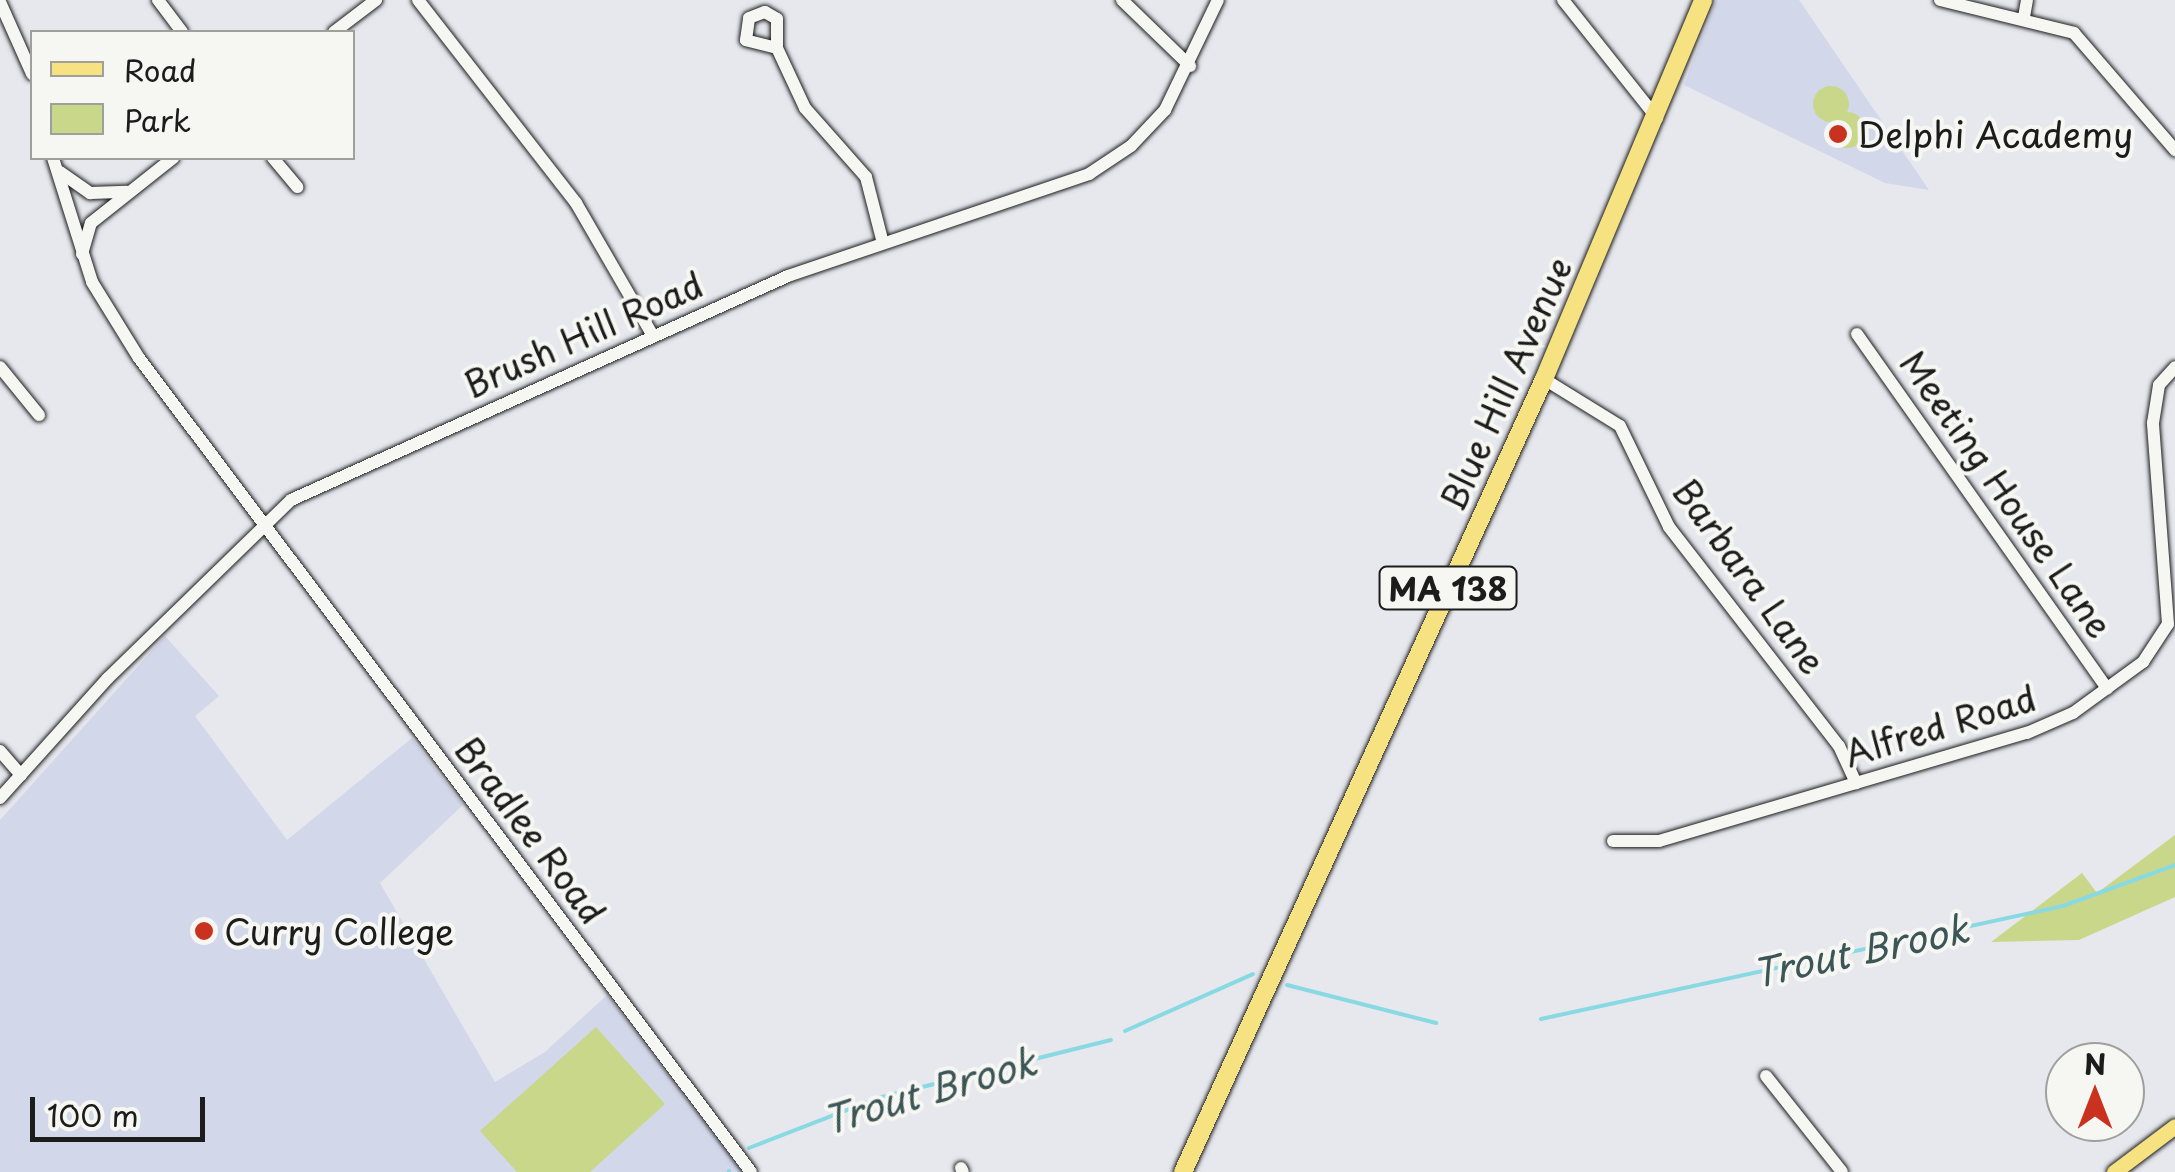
<!DOCTYPE html>
<html>
<head>
<meta charset="utf-8">
<style>
  body { margin:0 }
  #map { position:relative; width:2175px; height:1172px; overflow:hidden; background:#e6e8ee; font-family:"Playpen Sans",sans-serif }
  div>[style] { position:absolute }
  .built>* { inset:0; background:#d2d7ea }
  .green>* { inset:0; background:#c9d78b }
  .round { border-radius:50% }
  .stream>* { height:4px; margin:-2px; padding:0 2px; transform-origin:2px; border-radius:2px; background:#88d9e2 }
  .roads { filter:drop-shadow(0 0 2px #1c1c1c) drop-shadow(0 0 2px #1c1c1c) }
  .minor>* { height:12px; margin:-6px; padding:0 6px; transform-origin:6px; border-radius:6px; background:#f6f6f2 }
  .major>* { height:15px; margin:-7.5px; padding:0 7.5px; transform-origin:7.5px; border-radius:7.5px; background:#f7e281 }
  .highway>* { height:18px; margin:-9px; padding:0 9px; transform-origin:9px; border-radius:9px; background:#f7e281 }
  .dots>* { width:28px; height:28px; translate:-50% -50%; box-sizing:border-box; border:5px solid #f6f6f2; border-radius:50% }
  span { translate:-50% -50%; white-space:nowrap; text-align:center; line-height:1.15; -webkit-text-stroke:8px #f6f6f2; paint-order:stroke }
  .shield-label span { padding:2px 8px; background:#f6f6f2; border:2px solid; border-radius:8px; -webkit-text-stroke-width:0 }
  .shield-label { font-size:32px; color:#1c1c1c; font-weight:700 }
  .poi-label { font-size:35px; color:#1c1c1c }
  .left { translate:0 -50%; text-align:left }
  .street-label { font-size:35px; color:#1c1c1c }
  .water-label { font-size:38px; color:#3c5557; font-style:italic }
  .legend { position:absolute; left:30px; top:30px; width:325px; height:130px; box-sizing:border-box; background:#f6f6f2; border:2px solid #9f9f9c; margin:0; padding:12px 18px; list-style:none; font-size:30px; color:#1c1c1c }
  .legend li { display:flex; align-items:center; gap:20px; height:50px }
  .legend b { width:50px; border:2px solid #9f9f9c }
  .north { position:absolute; left:2045px; top:1042px; width:100px; height:100px; box-sizing:border-box; background:#f6f6f2; border:2px solid #9f9f9c; border-radius:50%; rotate:0deg; font-size:28px; font-weight:700; line-height:40px; text-align:center; color:#1c1c1c }
  .north::after { content:''; display:block; margin:auto; width:35px; height:45px; background:#c8321e; clip-path:polygon(50% 0,100% 100%,50% 72%,0 100%) }
  .scale { position:absolute; left:30px; top:1097px; width:175px; height:45px; box-sizing:border-box; border:5px solid #1c1c1c; border-top:0; padding-left:12px; font-size:30px; line-height:35px; white-space:nowrap; color:#1c1c1c; -webkit-text-stroke:8px #f6f6f2; paint-order:stroke }
</style>
</head>
<body>
<div id="map">
  <div class="built">
    <i style="clip-path:polygon(1716px 0,1799px 0,1929px 190px,1885px 183px,1684px 85px)"></i>
    <i style="clip-path:polygon(165px 636px,219px 696px,195px 716px,287px 840px,412px 738px,463px 805px,380px 883px,495px 1082px,545px 1052px,607px 995px,742px 1172px,0 1172px,0 820px)"></i>
  </div>
  <div class="green">
    <i class="round" style="left:1813px;top:86px;width:36px;height:36px"></i>
    <i class="round" style="left:1829px;top:112px;width:36px;height:36px"></i>
    <i style="clip-path:polygon(2175px 835px,2175px 897px,2079px 940px,1991px 942px,2082px 873px,2097px 893px)"></i>
    <i style="clip-path:polygon(596px 1027px,665px 1104px,590px 1172px,517px 1172px,480px 1131px)"></i>
  </div>
  <div class="stream">
    <i style="left:1287px;top:985px;width:154px;rotate:14.3deg"></i>
    <i style="left:1541px;top:1019px;width:534px;rotate:-12.21deg"></i>
    <i style="left:2063px;top:906px;width:119px;rotate:-20.1deg"></i>
    <i style="left:1125px;top:1031px;width:140px;rotate:-24deg"></i>
    <i style="left:749px;top:1148px;width:138px;rotate:-21.2deg"></i>
    <i style="left:878px;top:1098px;width:240px;rotate:-14deg"></i>
    <i style="left:729px;top:1172px;width:1px;rotate:-90deg"></i>
  </div>
  <div class="roads">
    <div class="minor">
      <i style="left:158px;top:0;width:40px;rotate:53deg"></i>
      <i style="left:418px;top:0;width:257px;rotate:52.1deg"></i>
      <i style="left:576px;top:203px;width:154px;rotate:59.9deg"></i>
      <i style="left:1122px;top:0;width:95px;rotate:44.1deg"></i>
      <i style="left:1563px;top:0;width:151px;rotate:51.5deg"></i>
      <i style="left:1940px;top:0;width:138px;rotate:13.8deg"></i>
      <i style="left:2074px;top:33px;width:155px;rotate:49.2deg"></i>
      <i style="left:0;top:2px;width:79px;rotate:66deg"></i>
      <i style="left:2024px;top:17px;width:17px;rotate:-80deg"></i>
      <i style="left:334px;top:32px;width:53px;rotate:-37.3deg"></i>
      <i style="left:777px;top:48px;width:32px;rotate:-166deg"></i>
      <i style="left:746px;top:40px;width:22px;rotate:-82deg"></i>
      <i style="left:749px;top:18px;width:17px;rotate:-21deg"></i>
      <i style="left:765px;top:12px;width:14px;rotate:30deg"></i>
      <i style="left:777px;top:19px;width:29px;rotate:90deg"></i>
      <i style="left:777px;top:48px;width:66px;rotate:65deg"></i>
      <i style="left:805px;top:108px;width:92px;rotate:48.5deg"></i>
      <i style="left:866px;top:177px;width:68px;rotate:75.6deg"></i>
      <i style="left:53px;top:158px;width:130px;rotate:72.5deg"></i>
      <i style="left:92px;top:282px;width:89px;rotate:58.3deg"></i>
      <i style="left:139px;top:358px;width:1018px;rotate:53.06deg"></i>
      <i style="left:273px;top:158px;width:38px;rotate:50deg"></i>
      <i style="left:60px;top:172px;width:37px;rotate:35deg"></i>
      <i style="left:90px;top:193px;width:37px;rotate:-2deg"></i>
      <i style="left:82px;top:254px;width:32px;rotate:-74deg"></i>
      <i style="left:91px;top:223px;width:105px;rotate:-38.4deg"></i>
      <i style="left:1857px;top:334px;width:434px;rotate:54.8deg"></i>
      <i style="left:0;top:367px;width:62px;rotate:50.9deg"></i>
      <i style="left:1544px;top:379px;width:89px;rotate:31.7deg"></i>
      <i style="left:1620px;top:426px;width:112px;rotate:64.1deg"></i>
      <i style="left:1669px;top:527px;width:277px;rotate:52.2deg"></i>
      <i style="left:1839px;top:746px;width:41px;rotate:65.3deg"></i>
      <i style="left:0;top:751px;width:32px;rotate:49deg"></i>
      <i style="left:0;top:798px;width:161px;rotate:-48deg"></i>
      <i style="left:108px;top:678px;width:255px;rotate:-44.2deg"></i>
      <i style="left:291px;top:500px;width:545px;rotate:-24.26deg"></i>
      <i style="left:788px;top:276px;width:318px;rotate:-18.7deg"></i>
      <i style="left:1089px;top:174px;width:50px;rotate:-33.7deg"></i>
      <i style="left:1131px;top:146px;width:50px;rotate:-46.6deg"></i>
      <i style="left:1165px;top:110px;width:122px;rotate:-64.3deg"></i>
      <i style="left:1613px;top:841px;width:46px"></i>
      <i style="left:1659px;top:841px;width:384px;rotate:-16.4deg"></i>
      <i style="left:2027px;top:733px;width:50px;rotate:-23.5deg"></i>
      <i style="left:2073px;top:713px;width:87px;rotate:-36.1deg"></i>
      <i style="left:2143px;top:662px;width:45px;rotate:-56.7deg"></i>
      <i style="left:2168px;top:624px;width:202px;rotate:-94.3deg"></i>
      <i style="left:2153px;top:423px;width:38px;rotate:-81deg"></i>
      <i style="left:2159px;top:385px;width:24px;rotate:-48deg"></i>
      <i style="left:1766px;top:1076px;width:122px;rotate:51.6deg"></i>
      <i style="left:961px;top:1168px;width:4px;rotate:63deg"></i>
    </div>
    <div class="major">
      <i style="left:2114px;top:1172px;width:76px;rotate:-37deg"></i>
    </div>
    <div class="highway">
      <i style="left:1183px;top:1172px;width:871px;rotate:-65.52deg"></i>
      <i style="left:1544px;top:379px;width:411px;rotate:-67.2deg"></i>
    </div>
  </div>
  <div class="dots">
    <i style="left:1838px;top:134px;background:#c8321e"></i>
    <i style="left:204px;top:931px;background:#c8321e"></i>
  </div>
  <div class="shield-label">
    <span style="left:1448px;top:588px">MA 138</span>
  </div>
  <div class="poi-label">
    <span class="left" style="left:1858px;top:134px">Delphi Academy</span>
    <span class="left" style="left:224px;top:931px">Curry College</span>
  </div>
  <div class="street-label">
    <span style="left:583px;top:334px;rotate:-24deg">Brush Hill Road</span>
    <span style="left:1505px;top:384px;rotate:-66deg">Blue Hill Avenue</span>
    <span style="left:2007px;top:494px;rotate:55deg">Meeting House Lane</span>
    <span style="left:1750px;top:576px;rotate:54deg">Barbara Lane</span>
    <span style="left:1940px;top:725px;rotate:-17deg">Alfred Road</span>
    <span style="left:531px;top:830px;rotate:53deg">Bradlee Road</span>
  </div>
  <div class="water-label">
    <span style="left:1860px;top:950px;rotate:-12deg">Trout Brook</span>
    <span style="left:929px;top:1090px;rotate:-16deg">Trout Brook</span>
  </div>
  <ul class="legend">
  <li><b style="height:12px;background:#f7e281"></b>Road</li>
  <li><b style="height:28px;background:#c9d78b"></b>Park</li>
  </ul>
  <div class="north">N</div>
  <div class="scale">100 m</div>
</div>
</body>
</html>
